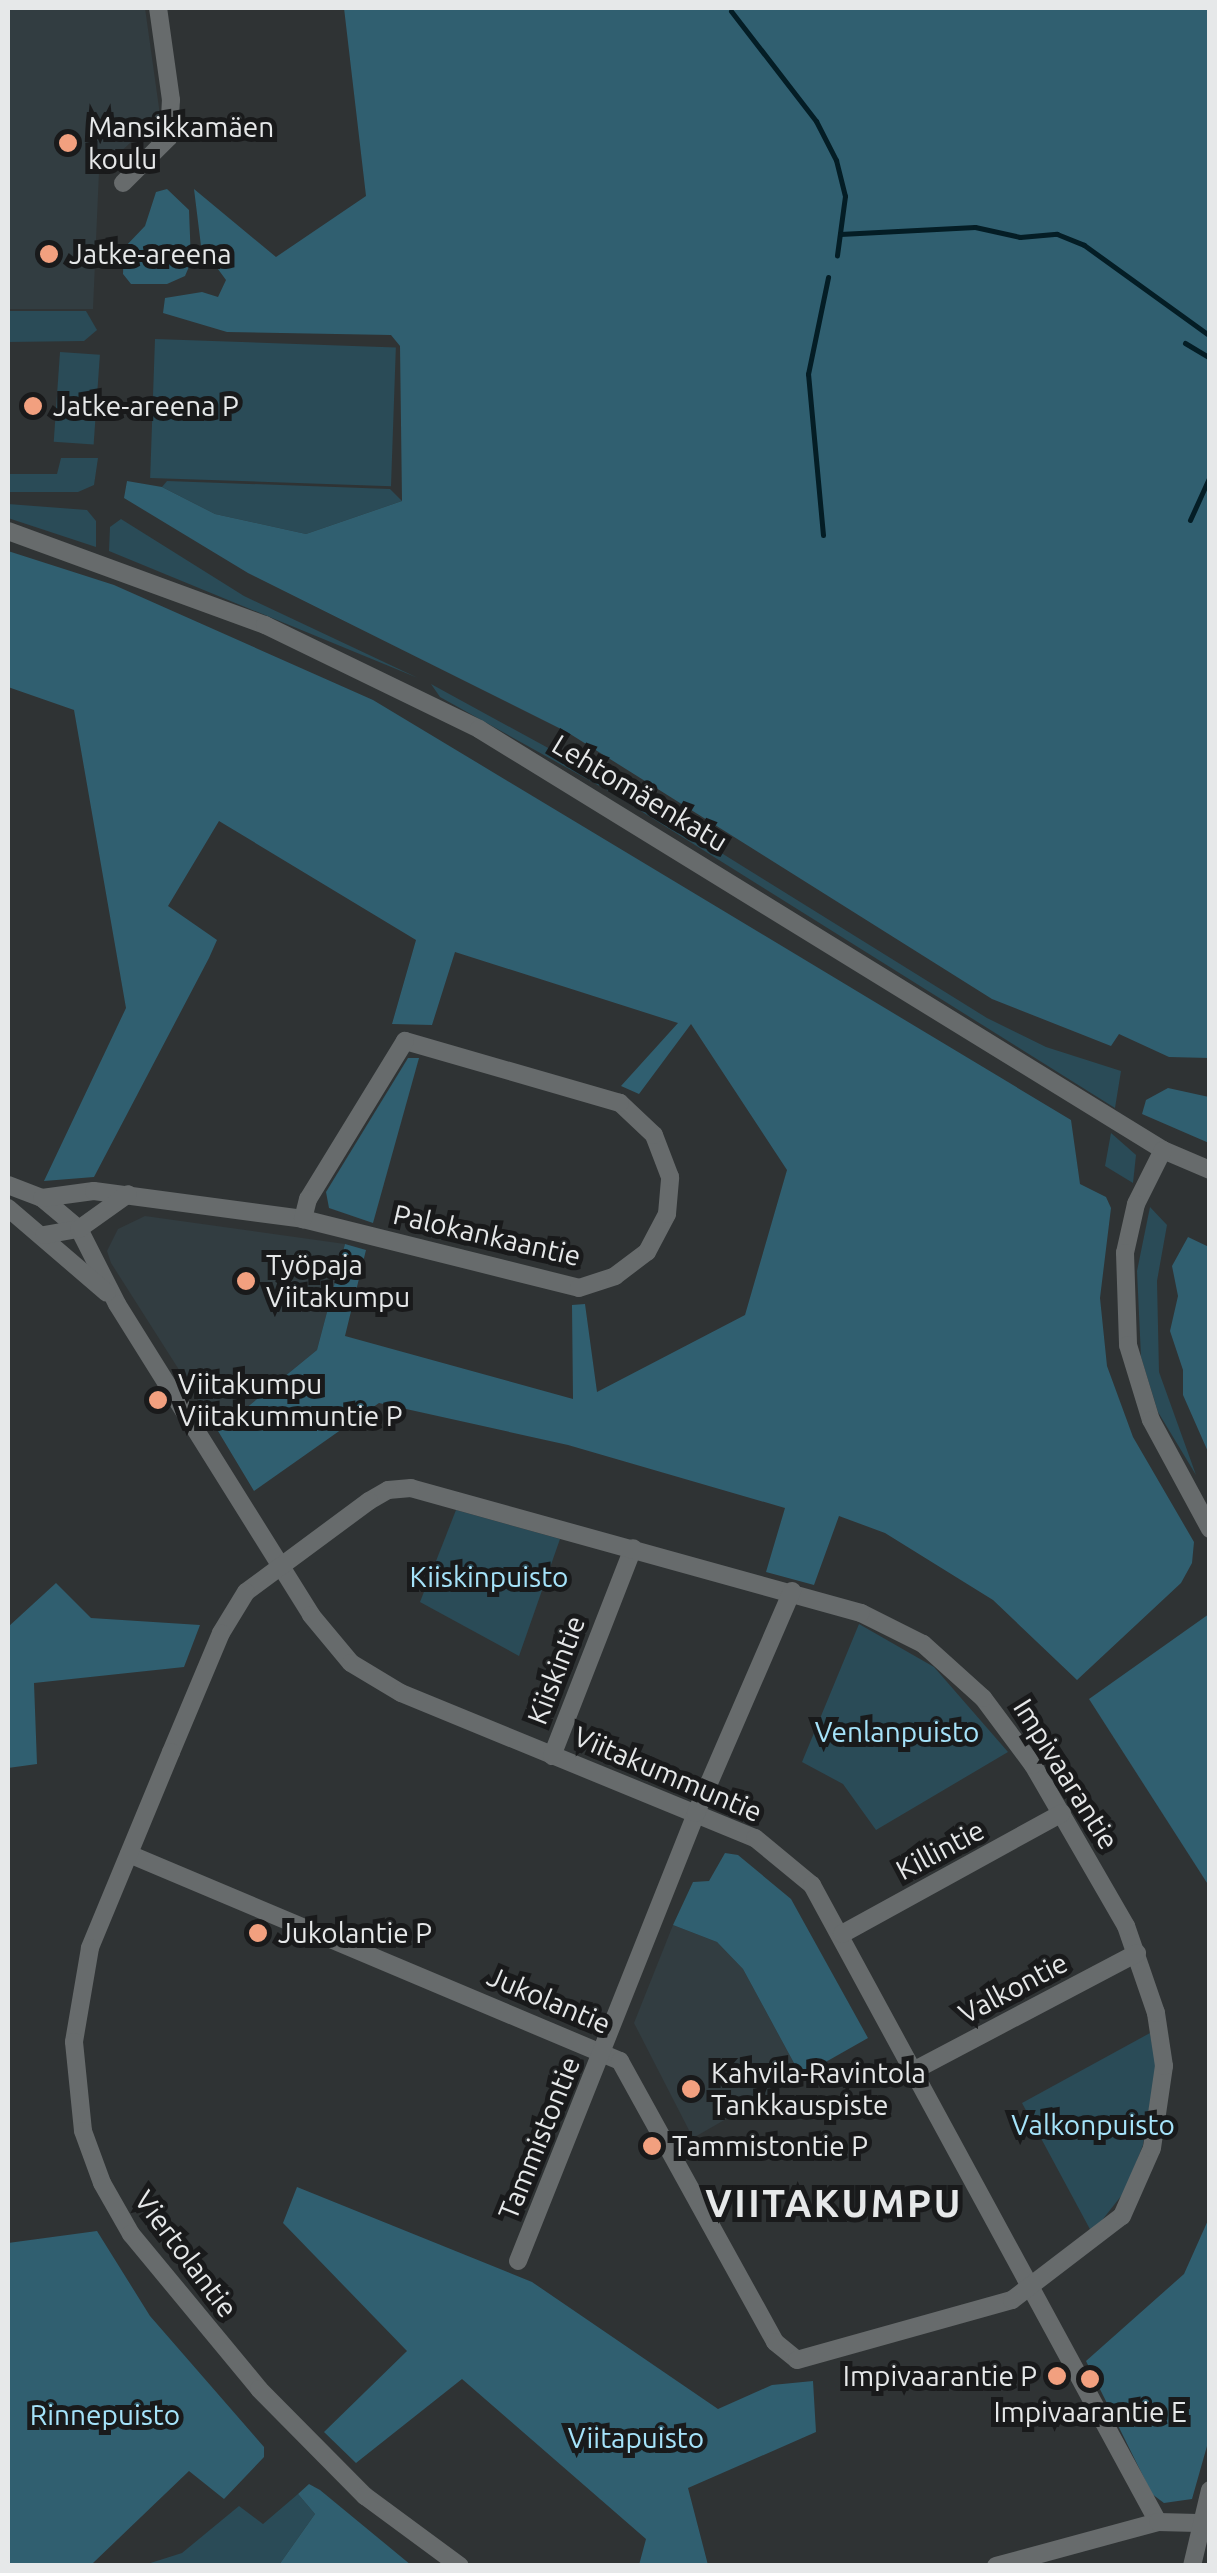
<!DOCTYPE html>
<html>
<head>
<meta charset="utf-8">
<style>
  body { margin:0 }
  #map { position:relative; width:1217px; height:2573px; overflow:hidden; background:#2f3334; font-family:Ubuntu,sans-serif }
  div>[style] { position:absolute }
  .built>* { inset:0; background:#323d41 }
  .green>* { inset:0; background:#2a4b57; transform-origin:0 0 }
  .forest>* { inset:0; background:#305f70 }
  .stream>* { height:5px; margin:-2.5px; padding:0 2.5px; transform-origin:2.5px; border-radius:2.5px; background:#041d25 }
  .minor>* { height:18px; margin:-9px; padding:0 9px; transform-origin:9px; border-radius:9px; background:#676b6c }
  .dots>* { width:28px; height:28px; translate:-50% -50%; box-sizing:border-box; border:5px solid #191a1b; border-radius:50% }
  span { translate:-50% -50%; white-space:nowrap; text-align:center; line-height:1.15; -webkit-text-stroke:10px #191a1b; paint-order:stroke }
  .poi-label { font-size:28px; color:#e6e8e9 }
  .left { translate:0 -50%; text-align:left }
  .right { translate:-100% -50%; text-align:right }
  .street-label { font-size:28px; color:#e6e8e9 }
  .park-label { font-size:28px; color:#a5e3fa }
  .district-label { font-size:38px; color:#e6e8e9; font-weight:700; letter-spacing:2.5px }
  .frame { position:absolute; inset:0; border:10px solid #e6e8e9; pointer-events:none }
</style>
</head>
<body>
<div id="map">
  <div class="built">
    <i style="clip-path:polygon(8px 8px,145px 8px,160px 115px,99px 172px,93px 309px,8px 309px)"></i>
    <i style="clip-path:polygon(145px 1216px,345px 1244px,317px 1350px,218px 1431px,111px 1263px,107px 1251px,118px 1229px)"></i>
    <i style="clip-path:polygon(673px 1925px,717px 1942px,743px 1969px,801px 2076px,693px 2138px,634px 2023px)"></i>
  </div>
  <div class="green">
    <i style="clip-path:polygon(8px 311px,86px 311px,97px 330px,84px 341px,8px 342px)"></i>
    <i style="left:155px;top:339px;width:241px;height:139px;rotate:2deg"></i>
    <i style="left:60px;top:352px;width:40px;height:90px;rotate:4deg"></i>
    <i style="clip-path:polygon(61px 458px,98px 458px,94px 485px,78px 492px,8px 492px,8px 474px,57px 474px)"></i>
    <i style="clip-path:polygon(167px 481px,390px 489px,402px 501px,306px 534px,215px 514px,162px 487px)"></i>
    <i style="clip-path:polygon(8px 504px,87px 510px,96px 521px,96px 547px,8px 518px)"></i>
    <i style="clip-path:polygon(121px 519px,244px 596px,418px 678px,109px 551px,110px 527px)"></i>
    <i style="clip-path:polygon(431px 684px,583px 767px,987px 1018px,1046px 1047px,1121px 1071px,1115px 1108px,612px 793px,440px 697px)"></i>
    <i style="clip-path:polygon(1111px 1133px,1136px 1155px,1133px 1183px,1105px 1166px)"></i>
    <i style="clip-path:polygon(1150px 1207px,1167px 1225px,1157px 1281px,1159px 1372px,1196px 1475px,1158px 1412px,1141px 1357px,1137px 1271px)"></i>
    <i style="clip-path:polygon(456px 1510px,560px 1539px,519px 1656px,420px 1602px)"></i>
    <i style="clip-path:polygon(859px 1624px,934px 1667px,1008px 1752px,876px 1830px,843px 1784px,802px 1762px)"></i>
    <i style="clip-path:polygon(1150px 2033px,1156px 2066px,1143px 2145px,1125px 2191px,1092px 2233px,1022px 2103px)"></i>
    <i style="clip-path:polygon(298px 2494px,315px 2514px,279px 2565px,141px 2566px,182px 2553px,239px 2506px,263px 2524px)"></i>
  </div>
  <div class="forest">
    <i style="clip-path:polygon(344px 8px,1209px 8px,1209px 1058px,1169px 1057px,1119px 1034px,1111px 1046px,992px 999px,567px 732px,248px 573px,124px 498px,127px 481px,162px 487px,215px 514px,306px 534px,402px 501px,400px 346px,391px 335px,227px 332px,163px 313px,165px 298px,202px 292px,218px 297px,226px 280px,201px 246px,194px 189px,276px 257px,366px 196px)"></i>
    <i style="clip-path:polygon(167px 189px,189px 210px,191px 262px,185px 276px,167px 284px,131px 284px,123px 274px,124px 248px,145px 226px,156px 192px)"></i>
    <i style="clip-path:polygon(8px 551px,114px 585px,373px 700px,1071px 1120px,1080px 1184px,1106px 1197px,1111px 1208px,1100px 1298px,1107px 1366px,1133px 1437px,1194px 1542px,1192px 1563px,1181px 1583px,1077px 1680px,993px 1600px,885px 1533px,839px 1516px,814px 1585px,766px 1572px,785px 1508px,568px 1445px,379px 1403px,254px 1491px,218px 1431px,317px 1350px,345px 1244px,366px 1250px,345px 1336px,573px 1399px,572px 1305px,585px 1304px,597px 1392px,745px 1315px,787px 1170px,691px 1024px,639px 1094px,621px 1086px,678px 1023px,455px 952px,432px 1025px,392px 1024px,416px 940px,219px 821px,168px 906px,217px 940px,209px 958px,94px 1177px,44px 1181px,126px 1008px,74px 710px,8px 687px)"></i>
    <i style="clip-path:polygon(408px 1058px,419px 1058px,373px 1223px,329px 1208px,326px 1192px)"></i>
    <i style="clip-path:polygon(1168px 1088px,1209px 1097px,1209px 1143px,1142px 1114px,1146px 1100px)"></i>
    <i style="clip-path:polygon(1188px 1237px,1209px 1247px,1209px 1454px,1183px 1395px,1183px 1370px,1170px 1331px,1178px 1296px,1172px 1266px)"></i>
    <i style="clip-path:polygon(56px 1583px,91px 1618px,200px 1625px,184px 1667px,34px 1683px,37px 1764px,8px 1768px,8px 1627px)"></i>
    <i style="clip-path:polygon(1209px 1614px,1210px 1614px,1209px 1886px,1089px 1699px)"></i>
    <i style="clip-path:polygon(725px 1853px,738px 1855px,791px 1899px,868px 2038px,801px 2076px,743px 1969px,717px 1942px,673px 1925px,693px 1882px,709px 1881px)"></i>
    <i style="clip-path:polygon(297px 2187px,532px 2282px,718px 2409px,772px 2385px,813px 2381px,816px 2432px,688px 2488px,708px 2565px,639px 2565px,646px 2539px,462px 2379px,356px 2463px,324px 2432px,407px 2351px,283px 2223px)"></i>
    <i style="clip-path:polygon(1209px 2218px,1209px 2439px,1192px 2499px,1164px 2503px,1152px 2494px,1086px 2361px,1184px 2274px)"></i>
    <i style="clip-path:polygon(97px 2231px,150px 2316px,264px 2447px,264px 2457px,224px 2499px,189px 2471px,93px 2563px,8px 2565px,8px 2243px)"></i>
    <i style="clip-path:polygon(309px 2484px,320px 2490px,411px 2565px,279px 2565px,315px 2514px,298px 2494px)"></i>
  </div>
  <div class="stream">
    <i style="left:731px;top:11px;width:139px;rotate:52.3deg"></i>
    <i style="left:816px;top:121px;width:44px;rotate:62.9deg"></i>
    <i style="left:836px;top:160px;width:37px;rotate:76deg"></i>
    <i style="left:845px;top:196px;width:60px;rotate:97.7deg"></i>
    <i style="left:840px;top:234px;width:135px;rotate:-3deg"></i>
    <i style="left:975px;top:227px;width:46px;rotate:12.5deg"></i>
    <i style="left:1020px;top:237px;width:37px;rotate:-5deg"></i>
    <i style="left:1057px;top:234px;width:29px;rotate:22deg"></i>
    <i style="left:1084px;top:245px;width:155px;rotate:35.8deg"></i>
    <i style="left:1185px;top:343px;width:29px;rotate:31deg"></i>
    <i style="left:1190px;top:520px;width:48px;rotate:-65.6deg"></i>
    <i style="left:823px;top:535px;width:162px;rotate:-95.3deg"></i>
    <i style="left:808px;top:374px;width:99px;rotate:-78.3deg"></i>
  </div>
  <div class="minor">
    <i style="left:123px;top:183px;width:65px;rotate:-45deg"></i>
    <i style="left:169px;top:137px;width:37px;rotate:-87deg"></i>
    <i style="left:171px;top:100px;width:93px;rotate:-98deg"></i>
    <i style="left:8px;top:531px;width:274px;rotate:20.1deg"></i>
    <i style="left:265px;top:625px;width:238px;rotate:25.9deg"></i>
    <i style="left:479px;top:729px;width:803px;rotate:31.61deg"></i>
    <i style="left:1163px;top:1150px;width:51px;rotate:23.1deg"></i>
    <i style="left:1163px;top:1150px;width:60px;rotate:116.6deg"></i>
    <i style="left:1136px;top:1204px;width:50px;rotate:102.7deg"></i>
    <i style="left:1125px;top:1253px;width:92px;rotate:88.1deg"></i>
    <i style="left:1128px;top:1345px;width:78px;rotate:73deg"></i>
    <i style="left:1151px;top:1420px;width:124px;rotate:61.6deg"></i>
    <i style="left:8px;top:1185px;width:36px;rotate:21deg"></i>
    <i style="left:42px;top:1198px;width:48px;rotate:40deg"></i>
    <i style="left:79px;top:1229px;width:84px;rotate:63.1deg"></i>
    <i style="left:117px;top:1304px;width:367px;rotate:58deg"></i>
    <i style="left:311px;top:1615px;width:62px;rotate:50.2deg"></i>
    <i style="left:351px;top:1663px;width:58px;rotate:31deg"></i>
    <i style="left:401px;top:1693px;width:383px;rotate:22.3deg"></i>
    <i style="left:755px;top:1838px;width:74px;rotate:39.5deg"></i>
    <i style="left:812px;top:1885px;width:725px;rotate:61.49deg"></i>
    <i style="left:42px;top:1198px;width:52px;rotate:-7.7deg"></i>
    <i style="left:94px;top:1191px;width:211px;rotate:7.6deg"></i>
    <i style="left:303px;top:1219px;width:284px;rotate:14deg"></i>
    <i style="left:579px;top:1288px;width:38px;rotate:-18deg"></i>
    <i style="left:615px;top:1276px;width:40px;rotate:-37deg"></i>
    <i style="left:647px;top:1252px;width:43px;rotate:-62.2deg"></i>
    <i style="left:667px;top:1214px;width:37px;rotate:-85deg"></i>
    <i style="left:670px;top:1177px;width:45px;rotate:-110.9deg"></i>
    <i style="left:654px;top:1135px;width:47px;rotate:-136.7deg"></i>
    <i style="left:620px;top:1103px;width:224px;rotate:-163.9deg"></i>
    <i style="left:405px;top:1041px;width:185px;rotate:121.5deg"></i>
    <i style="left:308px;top:1199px;width:21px;rotate:104deg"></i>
    <i style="left:8px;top:1208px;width:130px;rotate:40.6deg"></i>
    <i style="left:44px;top:1235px;width:36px;rotate:-10deg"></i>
    <i style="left:79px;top:1229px;width:60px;rotate:-35.5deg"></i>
    <i style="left:552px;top:1756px;width:223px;rotate:-68.7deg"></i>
    <i style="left:129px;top:1854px;width:533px;rotate:22.86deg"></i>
    <i style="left:620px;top:2061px;width:321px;rotate:61.1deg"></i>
    <i style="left:775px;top:2342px;width:28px;rotate:39deg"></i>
    <i style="left:797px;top:2360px;width:223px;rotate:-15.6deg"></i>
    <i style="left:1012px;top:2300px;width:138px;rotate:-37.4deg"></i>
    <i style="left:1122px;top:2216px;width:74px;rotate:-66.2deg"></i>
    <i style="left:1152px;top:2148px;width:83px;rotate:-81.7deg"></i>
    <i style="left:1164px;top:2066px;width:54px;rotate:-98.6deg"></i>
    <i style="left:1156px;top:2013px;width:92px;rotate:-109deg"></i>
    <i style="left:1126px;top:1926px;width:186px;rotate:-120deg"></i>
    <i style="left:1033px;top:1765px;width:84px;rotate:-126.7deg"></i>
    <i style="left:983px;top:1698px;width:81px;rotate:-138deg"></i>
    <i style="left:923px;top:1644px;width:69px;rotate:-153.4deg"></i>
    <i style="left:861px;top:1613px;width:467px;rotate:-164.5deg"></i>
    <i style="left:411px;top:1488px;width:23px;rotate:175deg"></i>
    <i style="left:388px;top:1490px;width:22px;rotate:150deg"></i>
    <i style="left:369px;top:1501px;width:153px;rotate:143.5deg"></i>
    <i style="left:246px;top:1592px;width:48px;rotate:121.4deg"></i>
    <i style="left:221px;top:1633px;width:129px;rotate:112.8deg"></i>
    <i style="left:171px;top:1752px;width:212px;rotate:112.5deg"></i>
    <i style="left:90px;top:1948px;width:95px;rotate:99.7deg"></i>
    <i style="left:74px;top:2042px;width:89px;rotate:84.2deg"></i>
    <i style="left:83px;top:2131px;width:55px;rotate:69.9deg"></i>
    <i style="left:102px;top:2183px;width:59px;rotate:60.4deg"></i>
    <i style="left:131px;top:2234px;width:201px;rotate:50.4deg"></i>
    <i style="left:259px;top:2389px;width:151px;rotate:45.3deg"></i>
    <i style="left:365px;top:2496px;width:118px;rotate:36.4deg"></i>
    <i style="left:842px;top:1934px;width:251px;rotate:-28.8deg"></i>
    <i style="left:915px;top:2070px;width:251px;rotate:-27.8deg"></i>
    <i style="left:518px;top:2261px;width:482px;rotate:-68.3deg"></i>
    <i style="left:696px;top:1813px;width:242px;rotate:-66.6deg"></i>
    <i style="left:996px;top:2566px;width:168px;rotate:-15.2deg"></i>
    <i style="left:1158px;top:2522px;width:40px;rotate:1.4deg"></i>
    <i style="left:1192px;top:2566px;width:78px;rotate:-76.7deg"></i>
  </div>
  <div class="dots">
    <i style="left:68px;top:143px;background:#f2a07f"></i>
    <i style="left:49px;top:254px;background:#f2a07f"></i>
    <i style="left:33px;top:406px;background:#f2a07f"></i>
    <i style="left:246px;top:1281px;background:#f2a07f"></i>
    <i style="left:158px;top:1400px;background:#f2a07f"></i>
    <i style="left:258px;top:1933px;background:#f2a07f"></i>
    <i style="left:691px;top:2089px;background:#f2a07f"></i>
    <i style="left:652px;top:2146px;background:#f2a07f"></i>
    <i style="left:1057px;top:2376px;background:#f2a07f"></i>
    <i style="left:1090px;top:2379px;background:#f2a07f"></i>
  </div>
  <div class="poi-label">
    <span class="left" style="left:88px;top:143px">Mansikkamäen<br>koulu</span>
    <span class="left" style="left:69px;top:254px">Jatke-areena</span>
    <span class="left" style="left:53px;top:406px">Jatke-areena P</span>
    <span class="left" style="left:266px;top:1281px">Työpaja<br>Viitakumpu</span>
    <span class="left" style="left:178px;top:1400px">Viitakumpu<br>Viitakummuntie P</span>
    <span class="left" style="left:278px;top:1933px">Jukolantie P</span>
    <span class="left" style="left:711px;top:2089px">Kahvila-Ravintola<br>Tankkauspiste</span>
    <span class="left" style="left:672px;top:2146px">Tammistontie P</span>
    <span class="right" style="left:1037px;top:2376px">Impivaarantie P</span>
    <span style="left:1090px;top:2412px">Impivaarantie E</span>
  </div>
  <div class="street-label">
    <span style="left:640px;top:793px;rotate:31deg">Lehtomäenkatu</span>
    <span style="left:487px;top:1235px;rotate:13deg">Palokankaantie</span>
    <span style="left:556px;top:1670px;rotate:-69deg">Kiiskintie</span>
    <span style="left:668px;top:1774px;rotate:23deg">Viitakummuntie</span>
    <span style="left:1066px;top:1774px;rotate:58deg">Impivaarantie</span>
    <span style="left:940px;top:1850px;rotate:-28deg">Killintie</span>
    <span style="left:1013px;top:1988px;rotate:-28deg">Valkontie</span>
    <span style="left:549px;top:2000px;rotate:23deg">Jukolantie</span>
    <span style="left:539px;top:2138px;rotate:-68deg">Tammistontie</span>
    <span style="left:186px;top:2254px;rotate:53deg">Viertolantie</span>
  </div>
  <div class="park-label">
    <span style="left:489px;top:1577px">Kiiskinpuisto</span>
    <span style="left:897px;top:1732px">Venlanpuisto</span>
    <span style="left:1093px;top:2125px">Valkonpuisto</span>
    <span style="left:105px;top:2415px">Rinnepuisto</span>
    <span style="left:636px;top:2438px">Viitapuisto</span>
  </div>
  <div class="district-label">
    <span style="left:834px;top:2204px">VIITAKUMPU</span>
  </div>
  <div class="frame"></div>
</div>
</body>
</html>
